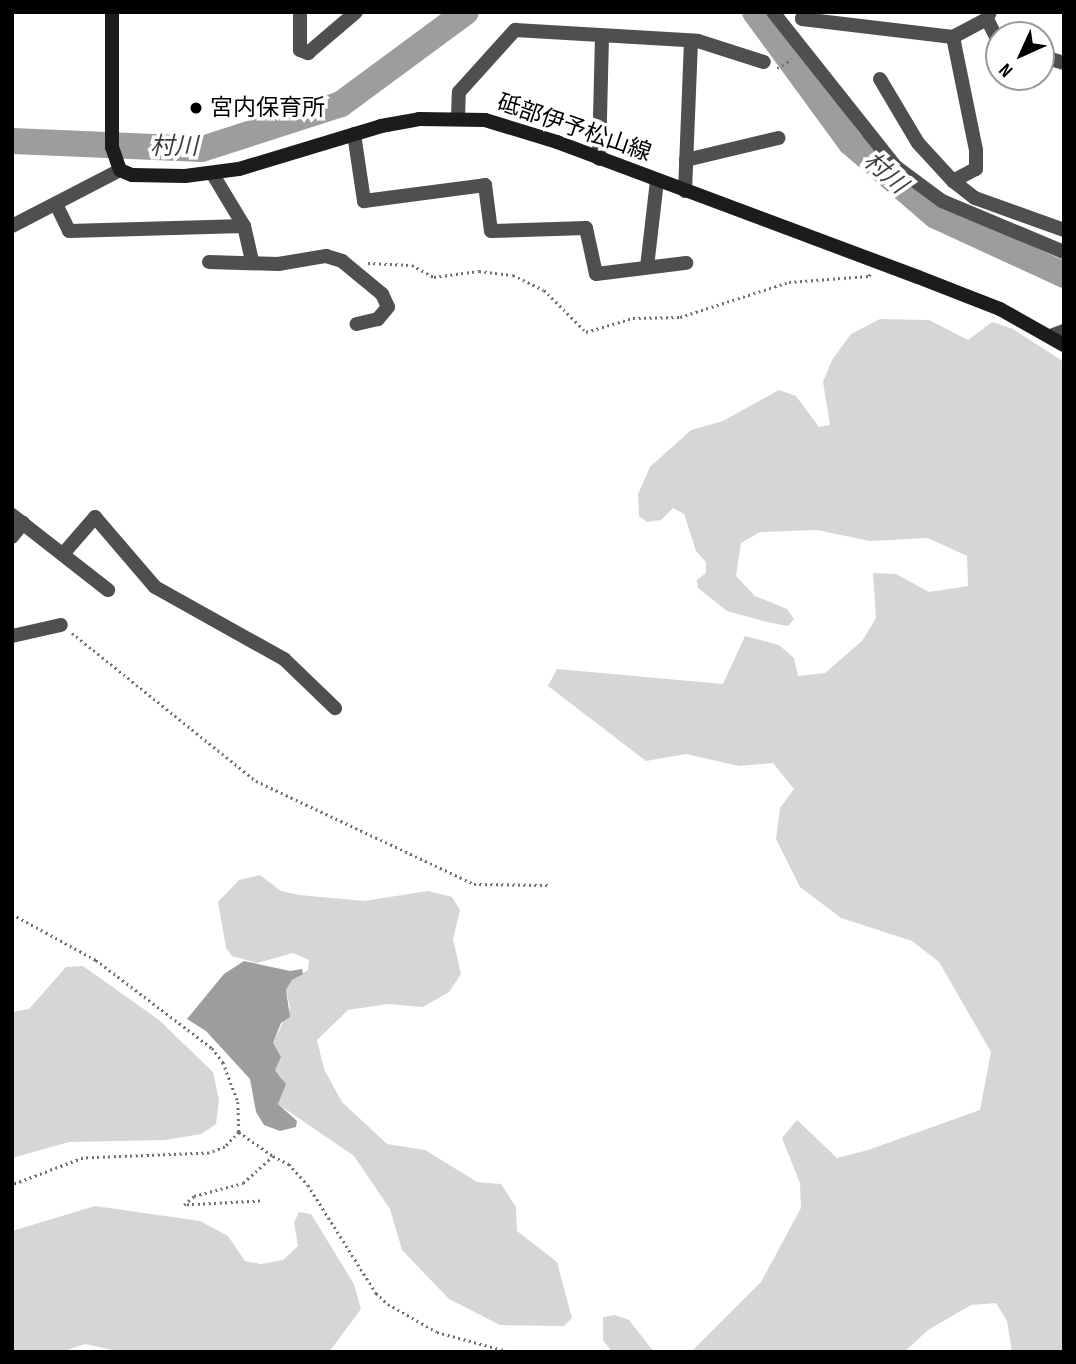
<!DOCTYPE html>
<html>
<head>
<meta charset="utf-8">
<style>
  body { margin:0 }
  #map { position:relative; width:1076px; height:1364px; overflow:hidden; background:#fff; font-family:"Sofia Sans Condensed","Noto Sans JP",sans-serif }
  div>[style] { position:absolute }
  .green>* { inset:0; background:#d6d6d6 }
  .water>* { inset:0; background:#9d9d9d }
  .river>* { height:26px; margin:-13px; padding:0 13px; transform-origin:13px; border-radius:13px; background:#9d9d9d }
  .path>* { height:2.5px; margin-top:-1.25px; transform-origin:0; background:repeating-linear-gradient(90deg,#717171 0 2px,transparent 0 5.5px) }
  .minor>* { height:14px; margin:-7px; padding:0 7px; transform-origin:7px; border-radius:7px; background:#4f4f4f }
  .secondary>* { height:14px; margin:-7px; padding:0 7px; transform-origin:7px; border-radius:7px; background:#1c1c1c }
  .dots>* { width:19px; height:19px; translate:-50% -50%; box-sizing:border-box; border:4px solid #fff; border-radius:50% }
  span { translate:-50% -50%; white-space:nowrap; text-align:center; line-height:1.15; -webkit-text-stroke:7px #fff; paint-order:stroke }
  .poi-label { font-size:23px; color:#000 }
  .left { translate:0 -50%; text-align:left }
  .street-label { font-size:23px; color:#000 }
  .water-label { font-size:24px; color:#3e3e3e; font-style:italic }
  .frame { position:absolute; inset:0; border:14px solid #000; pointer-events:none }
  .north { position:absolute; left:985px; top:21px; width:70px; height:70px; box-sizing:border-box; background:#fff; border:2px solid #999; border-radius:50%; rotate:225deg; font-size:19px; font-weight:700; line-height:28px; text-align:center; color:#000 }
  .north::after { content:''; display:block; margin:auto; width:24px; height:32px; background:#000; clip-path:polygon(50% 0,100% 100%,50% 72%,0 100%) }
</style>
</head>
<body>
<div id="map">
  <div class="green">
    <i style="clip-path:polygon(880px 319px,929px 320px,968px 340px,992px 322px,1013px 329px,1064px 362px,1064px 1352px,1012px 1352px,1007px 1321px,996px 1303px,971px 1305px,928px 1330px,904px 1352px,691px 1352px,761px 1282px,801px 1208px,800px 1183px,782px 1138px,797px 1120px,837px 1158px,868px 1150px,980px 1110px,991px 1052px,939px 962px,912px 941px,841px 918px,800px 887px,776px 839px,780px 808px,794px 789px,773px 763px,739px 766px,686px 754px,646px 761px,548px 686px,557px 669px,723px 684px,745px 636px,779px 645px,794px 658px,798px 676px,825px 673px,862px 641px,876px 618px,873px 573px,896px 574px,929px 592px,968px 586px,967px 556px,928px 538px,870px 541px,817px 530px,760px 532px,741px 543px,736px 576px,755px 596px,787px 609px,794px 619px,788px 626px,767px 622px,727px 611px,698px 588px,697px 580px,706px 573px,706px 562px,696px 551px,684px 514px,673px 508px,661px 520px,647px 522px,639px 516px,638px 494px,650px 467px,691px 430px,723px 421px,779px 390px,796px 396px,819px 427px,830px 425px,823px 382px,832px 360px,851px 334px)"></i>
    <i style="clip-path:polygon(260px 875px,281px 891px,299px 895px,364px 901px,428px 891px,452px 897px,460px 910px,453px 939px,461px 974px,449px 992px,423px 1007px,388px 1004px,348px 1010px,317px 1040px,324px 1069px,342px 1102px,387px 1144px,425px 1150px,477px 1182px,501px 1184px,516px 1207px,517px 1231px,557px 1262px,572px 1318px,564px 1326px,500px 1325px,449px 1299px,402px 1250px,390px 1209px,354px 1156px,278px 1104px,283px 1079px,275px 1070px,273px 1043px,290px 1008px,286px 990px,292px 980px,308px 970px,309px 960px,293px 953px,257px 963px,232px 956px,226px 948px,218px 902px,239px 880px)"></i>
    <i style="clip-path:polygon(83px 966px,159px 1020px,213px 1072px,219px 1100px,216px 1124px,201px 1134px,165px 1140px,69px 1142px,12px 1158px,12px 1012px,29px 1009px,66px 967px)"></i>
    <i style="clip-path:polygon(95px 1206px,200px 1221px,228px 1236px,245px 1261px,261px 1264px,283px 1260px,298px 1246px,294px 1222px,299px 1212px,311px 1214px,354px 1284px,361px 1309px,329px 1352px,121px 1352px,85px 1344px,62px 1352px,12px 1352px,12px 1231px)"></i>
    <i style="clip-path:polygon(615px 1315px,629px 1320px,654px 1352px,612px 1352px,603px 1340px,603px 1317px)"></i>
  </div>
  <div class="water">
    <i style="clip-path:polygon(244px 961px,290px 971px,302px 969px,303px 974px,292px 980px,286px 990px,290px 1017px,281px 1023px,273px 1043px,281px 1057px,275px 1070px,286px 1084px,278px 1104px,297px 1121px,296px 1127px,280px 1131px,264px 1125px,256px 1112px,250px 1079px,206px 1031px,187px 1019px,224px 974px)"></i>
  </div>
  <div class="river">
    <i style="left:755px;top:12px;width:162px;rotate:53.8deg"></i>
    <i style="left:851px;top:143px;width:112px;rotate:40.7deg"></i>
    <i style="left:936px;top:216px;width:141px;rotate:24.7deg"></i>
    <i style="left:12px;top:141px;width:190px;rotate:2.4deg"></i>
    <i style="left:202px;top:149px;width:146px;rotate:-17.9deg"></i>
    <i style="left:341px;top:104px;width:155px;rotate:-36.4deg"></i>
  </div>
  <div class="path">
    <i style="left:777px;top:68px;width:17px;rotate:-31deg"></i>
    <i style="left:368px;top:263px;width:44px;rotate:2.6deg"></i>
    <i style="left:412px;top:265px;width:25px;rotate:29deg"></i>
    <i style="left:434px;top:277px;width:45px;rotate:-7.6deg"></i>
    <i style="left:479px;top:271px;width:34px;rotate:7deg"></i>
    <i style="left:513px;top:275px;width:34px;rotate:26deg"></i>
    <i style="left:544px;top:290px;width:59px;rotate:45deg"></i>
    <i style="left:586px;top:332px;width:49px;rotate:-16.6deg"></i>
    <i style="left:633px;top:318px;width:47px;rotate:-1.2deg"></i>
    <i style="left:680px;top:317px;width:114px;rotate:-17.8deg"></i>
    <i style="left:789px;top:282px;width:80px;rotate:-4.3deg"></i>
    <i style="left:869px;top:276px;width:4px;rotate:-63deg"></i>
    <i style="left:72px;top:633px;width:236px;rotate:38.8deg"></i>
    <i style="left:256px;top:781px;width:241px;rotate:25.3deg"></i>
    <i style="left:474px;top:884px;width:75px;rotate:0.8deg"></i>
    <i style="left:12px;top:914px;width:96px;rotate:28.7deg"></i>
    <i style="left:96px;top:960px;width:146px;rotate:37.2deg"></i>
    <i style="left:212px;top:1048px;width:18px;rotate:52deg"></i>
    <i style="left:223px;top:1062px;width:43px;rotate:69.4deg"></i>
    <i style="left:238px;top:1102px;width:30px;rotate:88deg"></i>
    <i style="left:239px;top:1132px;width:21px;rotate:133deg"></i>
    <i style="left:225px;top:1147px;width:17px;rotate:159deg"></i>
    <i style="left:209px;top:1153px;width:126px;rotate:177.7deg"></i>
    <i style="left:83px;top:1158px;width:76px;rotate:159.2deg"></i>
    <i style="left:239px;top:1132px;width:42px;rotate:35.2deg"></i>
    <i style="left:260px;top:1201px;width:76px;rotate:177deg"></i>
    <i style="left:184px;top:1205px;width:13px;rotate:-42deg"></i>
    <i style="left:194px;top:1196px;width:51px;rotate:-14.9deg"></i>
    <i style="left:243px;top:1183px;width:40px;rotate:-42deg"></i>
    <i style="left:273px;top:1156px;width:18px;rotate:27deg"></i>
    <i style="left:289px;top:1164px;width:28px;rotate:48deg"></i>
    <i style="left:308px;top:1185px;width:128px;rotate:57.8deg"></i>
    <i style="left:376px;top:1293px;width:16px;rotate:43deg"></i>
    <i style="left:388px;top:1304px;width:56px;rotate:29.7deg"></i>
    <i style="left:437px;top:1332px;width:76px;rotate:15.3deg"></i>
  </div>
  <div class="minor">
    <i style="left:300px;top:12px;width:38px;rotate:90deg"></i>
    <i style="left:300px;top:50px;width:9px;rotate:21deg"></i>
    <i style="left:308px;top:53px;width:63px;rotate:-40.5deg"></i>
    <i style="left:773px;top:12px;width:198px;rotate:51.6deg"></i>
    <i style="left:896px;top:167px;width:57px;rotate:36.5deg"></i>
    <i style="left:942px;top:201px;width:132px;rotate:22.7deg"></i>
    <i style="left:804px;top:12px;width:7px;rotate:106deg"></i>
    <i style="left:802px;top:19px;width:152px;rotate:6.8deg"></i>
    <i style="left:953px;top:37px;width:38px;rotate:-28deg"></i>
    <i style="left:987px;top:19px;width:8px;rotate:-67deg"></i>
    <i style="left:987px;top:19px;width:27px;rotate:63deg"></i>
    <i style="left:1041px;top:56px;width:24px;rotate:17deg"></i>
    <i style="left:880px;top:79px;width:74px;rotate:59.3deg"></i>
    <i style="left:918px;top:143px;width:52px;rotate:47.4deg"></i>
    <i style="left:953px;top:181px;width:28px;rotate:38deg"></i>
    <i style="left:975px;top:198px;width:95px;rotate:19.8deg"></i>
    <i style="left:458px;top:117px;width:25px;rotate:-88deg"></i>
    <i style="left:459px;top:92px;width:84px;rotate:-47.9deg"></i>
    <i style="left:515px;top:30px;width:183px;rotate:3.4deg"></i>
    <i style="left:698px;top:41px;width:69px;rotate:17.7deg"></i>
    <i style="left:354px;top:134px;width:68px;rotate:81.5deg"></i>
    <i style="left:364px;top:201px;width:122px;rotate:-7.5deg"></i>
    <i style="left:485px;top:185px;width:46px;rotate:82.6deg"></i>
    <i style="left:491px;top:231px;width:95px;rotate:-1.8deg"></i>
    <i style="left:586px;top:228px;width:47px;rotate:77.7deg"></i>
    <i style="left:596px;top:274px;width:91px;rotate:-7deg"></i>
    <i style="left:599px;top:159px;width:123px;rotate:-88.6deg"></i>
    <i style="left:686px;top:160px;width:95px;rotate:-13.4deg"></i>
    <i style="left:212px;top:173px;width:62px;rotate:58.9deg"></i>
    <i style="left:244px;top:226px;width:36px;rotate:77deg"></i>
    <i style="left:953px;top:181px;width:26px;rotate:-28deg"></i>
    <i style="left:976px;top:169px;width:19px;rotate:-90deg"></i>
    <i style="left:976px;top:150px;width:115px;rotate:-101.5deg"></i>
    <i style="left:685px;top:191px;width:150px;rotate:-87.7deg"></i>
    <i style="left:56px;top:204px;width:30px;rotate:64deg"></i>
    <i style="left:69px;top:231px;width:175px;rotate:-1.6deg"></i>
    <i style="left:12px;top:226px;width:122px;rotate:-27.4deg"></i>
    <i style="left:209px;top:262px;width:69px;rotate:1.7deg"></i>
    <i style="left:278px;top:264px;width:49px;rotate:-9.5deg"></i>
    <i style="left:326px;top:256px;width:17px;rotate:17deg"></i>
    <i style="left:342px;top:261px;width:52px;rotate:39.5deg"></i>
    <i style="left:382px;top:294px;width:14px;rotate:65deg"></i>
    <i style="left:388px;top:307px;width:16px;rotate:130deg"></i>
    <i style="left:378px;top:319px;width:22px;rotate:167deg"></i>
    <i style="left:647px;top:267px;width:87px;rotate:-83.4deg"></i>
    <i style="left:1053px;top:335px;width:12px;rotate:-20deg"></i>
    <i style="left:12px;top:515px;width:122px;rotate:38deg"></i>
    <i style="left:12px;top:537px;width:18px;rotate:-52deg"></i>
    <i style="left:63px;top:554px;width:49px;rotate:-49.1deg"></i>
    <i style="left:95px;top:517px;width:92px;rotate:49.4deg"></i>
    <i style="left:155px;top:587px;width:148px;rotate:29.2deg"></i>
    <i style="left:284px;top:659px;width:71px;rotate:43.9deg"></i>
    <i style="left:12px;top:636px;width:50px;rotate:-12.7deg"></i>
  </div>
  <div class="secondary">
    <i style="left:112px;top:12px;width:135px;rotate:90deg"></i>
    <i style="left:112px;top:147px;width:24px;rotate:71deg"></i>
    <i style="left:120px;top:170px;width:13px;rotate:23deg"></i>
    <i style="left:132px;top:175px;width:53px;rotate:1.1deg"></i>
    <i style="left:185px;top:176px;width:54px;rotate:-7.4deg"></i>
    <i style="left:239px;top:169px;width:148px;rotate:-16.8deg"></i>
    <i style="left:381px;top:126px;width:39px;rotate:-10deg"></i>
    <i style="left:419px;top:119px;width:66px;rotate:0.9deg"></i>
    <i style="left:485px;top:120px;width:75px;rotate:17deg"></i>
    <i style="left:557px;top:142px;width:385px;rotate:20.5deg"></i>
    <i style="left:918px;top:277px;width:88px;rotate:21.3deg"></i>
    <i style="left:1000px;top:309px;width:73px;rotate:29.4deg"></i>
  </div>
  <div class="dots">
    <i style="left:196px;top:108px;background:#000"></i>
  </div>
  <div class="poi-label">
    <span class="left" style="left:210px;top:108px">宮内保育所</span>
  </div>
  <div class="street-label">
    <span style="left:574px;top:128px;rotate:19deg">砥部伊予松山線</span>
  </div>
  <div class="water-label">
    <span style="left:174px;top:147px">村川</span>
    <span style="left:885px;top:173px;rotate:41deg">村川</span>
  </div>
  <div class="frame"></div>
  <div class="north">N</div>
</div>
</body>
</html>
